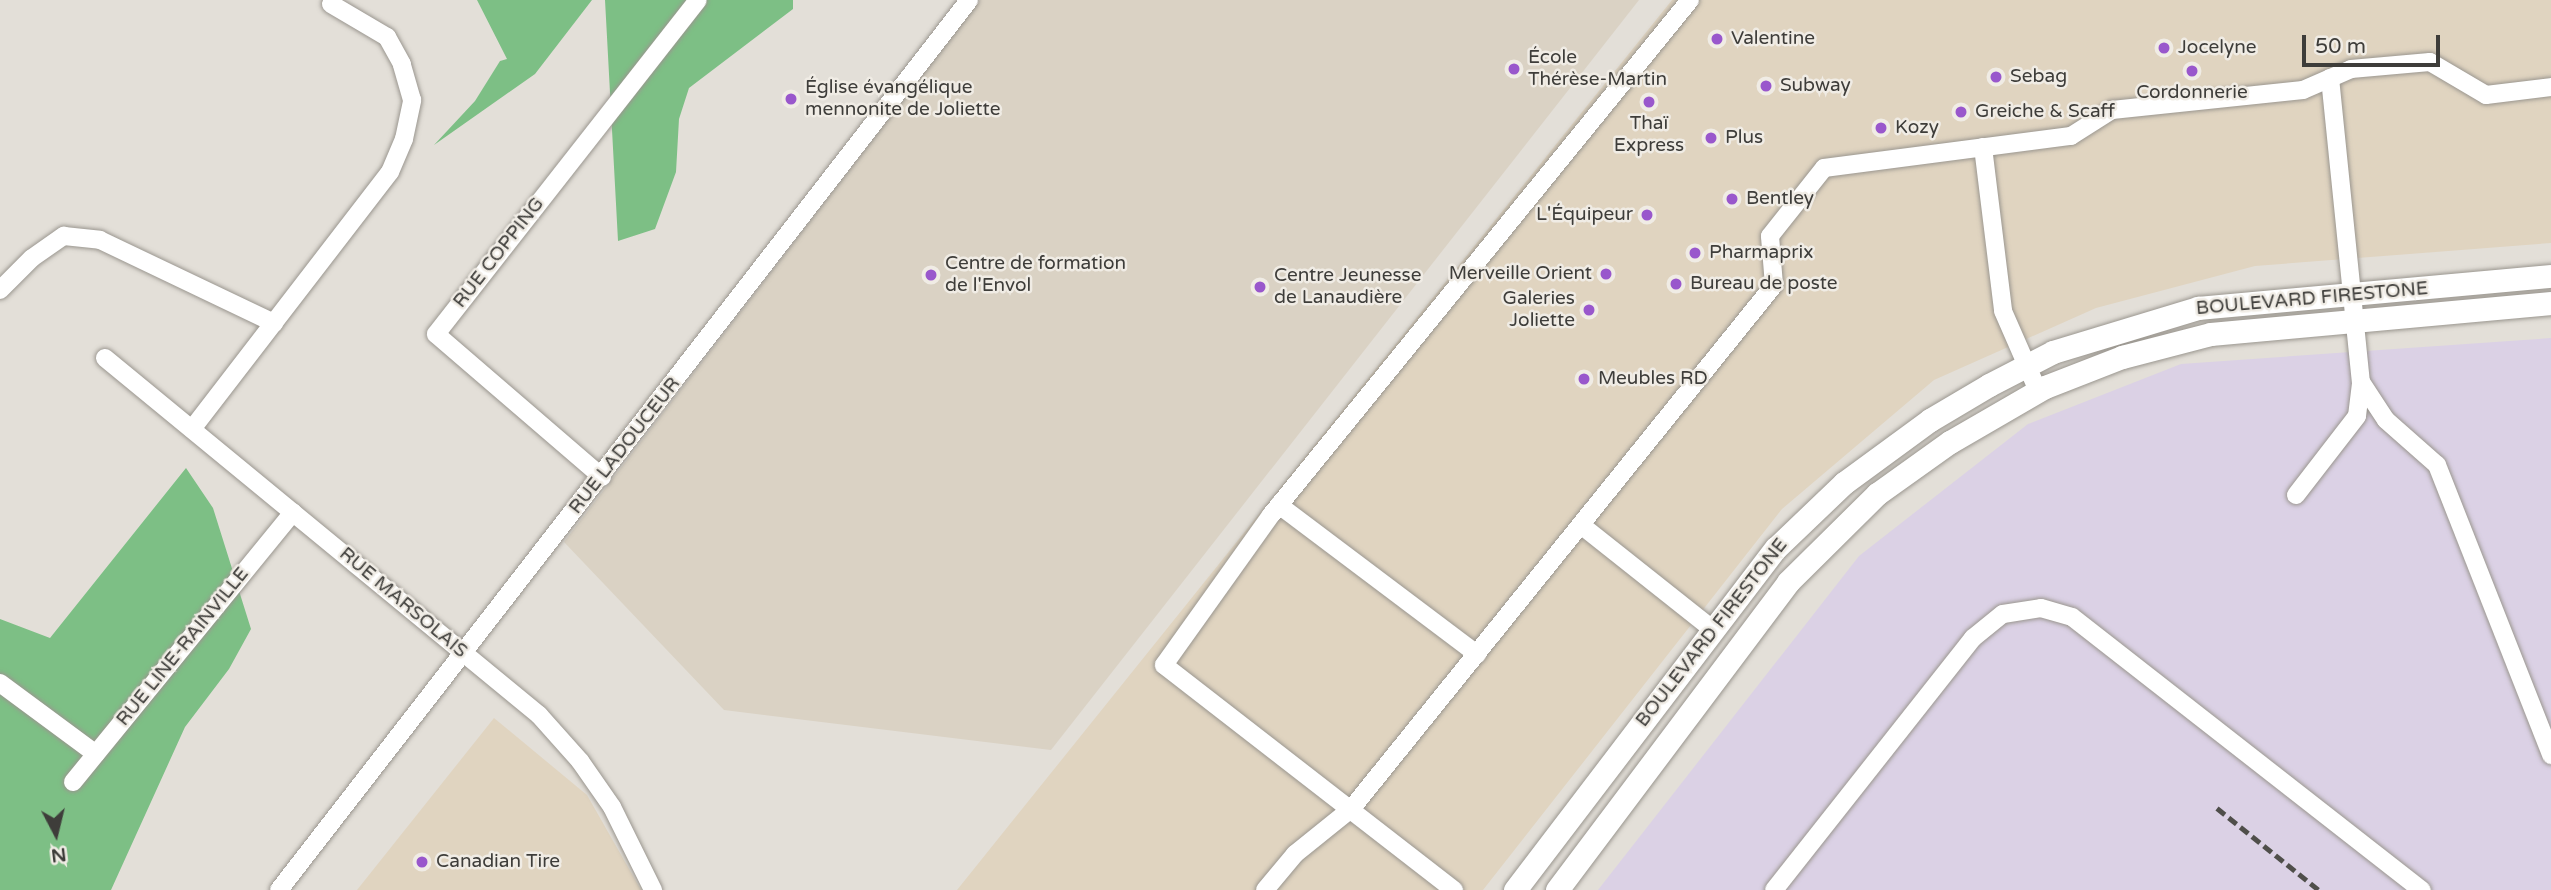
<!DOCTYPE html>
<html>
<head>
<meta charset="utf-8">
<style>
  body { margin:0 }
  #map { position:relative; width:2551px; height:890px; overflow:hidden; background:#e3dfd8; font-family:"Varela Round",sans-serif }
  div>[style] { position:absolute }
  .commercial>* { inset:0; background:#e0d4c0 }
  .industrial>* { inset:0; background:#dbd1e5 }
  .built>* { inset:0; background:#dad2c4 }
  .forest>* { inset:0; background:#7dbf85 }
  .roads { filter:drop-shadow(0 0 2px #9a968f) drop-shadow(0 0 2px #9a968f) }
  .minor>* { height:18px; margin:-9px; padding:0 9px; transform-origin:9px; border-radius:9px; background:#fff }
  .major>* { height:23px; margin:-11.5px; padding:0 11.5px; transform-origin:11.5px; border-radius:11.5px; background:#fff }
  .rail>* { height:5px; margin-top:-2.5px; transform-origin:0; background:repeating-linear-gradient(90deg,#4f4e4a 0 10px,transparent 0 15px) }
  .dots>* { width:19px; height:19px; translate:-50% -50%; box-sizing:border-box; border:4px solid #f0ece5; border-radius:50% }
  span { translate:-50% -50%; white-space:nowrap; text-align:center; line-height:1.15; -webkit-text-stroke:5px #f0ece5; paint-order:stroke }
  .poi-label { font-size:19px; color:#3e3d3a }
  .left { translate:0 -50%; text-align:left }
  .right { translate:-100% -50%; text-align:right }
  .street-label { font-size:19px; color:#3e3d3a }
  .north { position:absolute; left:21px; top:799px; width:70px; height:70px; -webkit-text-stroke:5px #f0ece5; paint-order:stroke; rotate:173deg; font-size:19px; font-weight:700; line-height:28px; text-align:center; color:#3e3d3a }
  .north::after { content:''; display:block; margin:auto; width:24px; height:32px; background:#3e3d3a; clip-path:polygon(50% 0,100% 100%,50% 72%,0 100%) }
  .scale { position:absolute; left:2302px; top:35px; width:138px; height:32px; box-sizing:border-box; border:4px solid #3e3d3a; border-top:0; padding-left:9px; font-size:21px; line-height:24px; white-space:nowrap; color:#3e3d3a; -webkit-text-stroke:5px #f0ece5; paint-order:stroke }
</style>
</head>
<body>
<div id="map">
  <div class="commercial">
    <i style="clip-path:polygon(1672px 0,2551px 0,2551px 243px,2255px 266px,2096px 308px,1934px 380px,1782px 509px,1483px 890px,957px 890px)"></i>
    <i style="clip-path:polygon(494px 718px,587px 795px,641px 890px,357px 890px)"></i>
  </div>
  <div class="industrial">
    <i style="clip-path:polygon(2551px 338px,2551px 890px,1598px 890px,1859px 556px,2028px 424px,2181px 364px)"></i>
  </div>
  <div class="built">
    <i style="clip-path:polygon(980px 0,1639px 0,1051px 750px,724px 710px,564px 542px)"></i>
  </div>
  <div class="forest">
    <i style="clip-path:polygon(477px 0,592px 0,535px 74px,434px 145px,475px 101px,500px 61px,507px 59px)"></i>
    <i style="clip-path:polygon(605px 0,793px 0,793px 9px,689px 88px,679px 119px,676px 172px,655px 229px,618px 241px)"></i>
    <i style="clip-path:polygon(186px 468px,213px 508px,251px 629px,229px 669px,185px 727px,111px 890px,0 890px,0 619px,50px 638px)"></i>
  </div>
  <div class="roads">
    <div class="minor">
      <i style="left:2330px;top:78px;width:306px;rotate:84.2deg"></i>
      <i style="left:2361px;top:382px;width:45px;rotate:56.7deg"></i>
      <i style="left:2386px;top:420px;width:68px;rotate:41.4deg"></i>
      <i style="left:2437px;top:465px;width:312px;rotate:68.5deg"></i>
      <i style="left:1983px;top:147px;width:165px;rotate:83deg"></i>
      <i style="left:2003px;top:311px;width:87px;rotate:66.4deg"></i>
      <i style="left:0;top:290px;width:45px;rotate:-45deg"></i>
      <i style="left:32px;top:258px;width:39px;rotate:-35deg"></i>
      <i style="left:64px;top:236px;width:36px;rotate:6deg"></i>
      <i style="left:100px;top:240px;width:193px;rotate:25.5deg"></i>
      <i style="left:105px;top:358px;width:562px;rotate:39.44deg"></i>
      <i style="left:539px;top:715px;width:62px;rotate:48.3deg"></i>
      <i style="left:580px;top:761px;width:56px;rotate:55.2deg"></i>
      <i style="left:612px;top:807px;width:93px;rotate:63.7deg"></i>
      <i style="left:192px;top:429px;width:324px;rotate:-52.4deg"></i>
      <i style="left:390px;top:172px;width:36px;rotate:-67deg"></i>
      <i style="left:404px;top:139px;width:40px;rotate:-78deg"></i>
      <i style="left:412px;top:100px;width:37px;rotate:-106deg"></i>
      <i style="left:402px;top:64px;width:31px;rotate:-119deg"></i>
      <i style="left:387px;top:37px;width:65px;rotate:-149.5deg"></i>
      <i style="left:602px;top:477px;width:219px;rotate:-139.3deg"></i>
      <i style="left:436px;top:334px;width:424px;rotate:-51.9deg"></i>
      <i style="left:2296px;top:495px;width:100px;rotate:-52.3deg"></i>
      <i style="left:2357px;top:416px;width:34px;rotate:-83deg"></i>
      <i style="left:1279px;top:505px;width:248px;rotate:37deg"></i>
      <i style="left:1581px;top:525px;width:167px;rotate:38.4deg"></i>
      <i style="left:0;top:683px;width:119px;rotate:36.5deg"></i>
      <i style="left:73px;top:782px;width:348px;rotate:-50.8deg"></i>
      <i style="left:279px;top:890px;width:1126px;rotate:-52.21deg"></i>
      <i style="left:1265px;top:890px;width:47px;rotate:-50.2deg"></i>
      <i style="left:1295px;top:854px;width:73px;rotate:-38.9deg"></i>
      <i style="left:1352px;top:808px;width:672px;rotate:-51.1deg"></i>
      <i style="left:1774px;top:285px;width:49px;rotate:-94.7deg"></i>
      <i style="left:1770px;top:236px;width:87px;rotate:-51.5deg"></i>
      <i style="left:1824px;top:168px;width:249px;rotate:-7.4deg"></i>
      <i style="left:2071px;top:136px;width:49px;rotate:-32.4deg"></i>
      <i style="left:2112px;top:110px;width:192px;rotate:-6deg"></i>
      <i style="left:2303px;top:90px;width:52px;rotate:-23.6deg"></i>
      <i style="left:2351px;top:69px;width:79px;rotate:-5.1deg"></i>
      <i style="left:2430px;top:62px;width:65px;rotate:30.5deg"></i>
      <i style="left:2486px;top:95px;width:65px;rotate:-7deg"></i>
      <i style="left:1454px;top:890px;width:367px;rotate:-142.2deg"></i>
      <i style="left:1164px;top:665px;width:184px;rotate:-54.5deg"></i>
      <i style="left:1271px;top:515px;width:664px;rotate:-50.87deg"></i>
      <i style="left:1774px;top:890px;width:321px;rotate:-51.7deg"></i>
      <i style="left:1973px;top:638px;width:38px;rotate:-39deg"></i>
      <i style="left:2003px;top:614px;width:38px;rotate:-9deg"></i>
      <i style="left:2041px;top:608px;width:32px;rotate:16deg"></i>
      <i style="left:2072px;top:617px;width:444px;rotate:38deg"></i>
    </div>
    <div class="major">
      <i style="left:1515px;top:890px;width:430px;rotate:-52.7deg"></i>
      <i style="left:1776px;top:548px;width:94px;rotate:-43.7deg"></i>
      <i style="left:1844px;top:483px;width:107px;rotate:-36.2deg"></i>
      <i style="left:1930px;top:420px;width:69px;rotate:-30.7deg"></i>
      <i style="left:1989px;top:385px;width:72px;rotate:-27.3deg"></i>
      <i style="left:2053px;top:352px;width:152px;rotate:-16.9deg"></i>
      <i style="left:2198px;top:308px;width:354px;rotate:-5.2deg"></i>
      <i style="left:1557px;top:890px;width:385px;rotate:-53.1deg"></i>
      <i style="left:1788px;top:582px;width:125px;rotate:-44.7deg"></i>
      <i style="left:1877px;top:494px;width:90px;rotate:-35.5deg"></i>
      <i style="left:1950px;top:442px;width:110px;rotate:-30.1deg"></i>
      <i style="left:2045px;top:387px;width:83px;rotate:-21.3deg"></i>
      <i style="left:2122px;top:357px;width:92px;rotate:-14.5deg"></i>
      <i style="left:2211px;top:334px;width:341px;rotate:-5.2deg"></i>
    </div>
  </div>
  <div class="rail">
    <i style="left:2217px;top:808px;width:131px;rotate:38.8deg"></i>
  </div>
  <div class="dots">
    <i style="left:1717px;top:39px;background:#9957cc"></i>
    <i style="left:2164px;top:48px;background:#9957cc"></i>
    <i style="left:1514px;top:69px;background:#9957cc"></i>
    <i style="left:2192px;top:71px;background:#9957cc"></i>
    <i style="left:1996px;top:77px;background:#9957cc"></i>
    <i style="left:1766px;top:86px;background:#9957cc"></i>
    <i style="left:791px;top:99px;background:#9957cc"></i>
    <i style="left:1649px;top:102px;background:#9957cc"></i>
    <i style="left:1961px;top:112px;background:#9957cc"></i>
    <i style="left:1881px;top:128px;background:#9957cc"></i>
    <i style="left:1711px;top:138px;background:#9957cc"></i>
    <i style="left:1732px;top:199px;background:#9957cc"></i>
    <i style="left:1647px;top:215px;background:#9957cc"></i>
    <i style="left:1695px;top:253px;background:#9957cc"></i>
    <i style="left:1606px;top:274px;background:#9957cc"></i>
    <i style="left:931px;top:275px;background:#9957cc"></i>
    <i style="left:1676px;top:284px;background:#9957cc"></i>
    <i style="left:1260px;top:287px;background:#9957cc"></i>
    <i style="left:1589px;top:310px;background:#9957cc"></i>
    <i style="left:1584px;top:379px;background:#9957cc"></i>
    <i style="left:422px;top:862px;background:#9957cc"></i>
  </div>
  <div class="poi-label">
    <span class="left" style="left:1731px;top:39px">Valentine</span>
    <span class="left" style="left:2178px;top:48px">Jocelyne</span>
    <span class="left" style="left:1528px;top:69px">École<br>Thérèse-Martin</span>
    <span class="left" style="left:2010px;top:77px">Sebag</span>
    <span class="left" style="left:1780px;top:86px">Subway</span>
    <span class="left" style="left:805px;top:99px">Église évangélique<br>mennonite de Joliette</span>
    <span style="left:2192px;top:93px">Cordonnerie</span>
    <span class="left" style="left:1975px;top:112px">Greiche &amp; Scaff</span>
    <span style="left:1649px;top:135px">Thaï<br>Express</span>
    <span class="left" style="left:1895px;top:128px">Kozy</span>
    <span class="left" style="left:1725px;top:138px">Plus</span>
    <span class="left" style="left:1746px;top:199px">Bentley</span>
    <span class="right" style="left:1633px;top:215px">L'Équipeur</span>
    <span class="left" style="left:1709px;top:253px">Pharmaprix</span>
    <span class="left" style="left:945px;top:275px">Centre de formation<br>de l'Envol</span>
    <span class="right" style="left:1592px;top:274px">Merveille Orient</span>
    <span class="left" style="left:1274px;top:287px">Centre Jeunesse<br>de Lanaudière</span>
    <span class="left" style="left:1690px;top:284px">Bureau de poste</span>
    <span class="right" style="left:1575px;top:310px">Galeries<br>Joliette</span>
    <span class="left" style="left:1598px;top:379px">Meubles RD</span>
    <span class="left" style="left:436px;top:862px">Canadian Tire</span>
  </div>
  <div class="street-label">
    <span style="left:499px;top:253px;rotate:-52deg">RUE COPPING</span>
    <span style="left:2312px;top:299px;rotate:-5deg">BOULEVARD FIRESTONE</span>
    <span style="left:625px;top:446px;rotate:-52deg">RUE LADOUCEUR</span>
    <span style="left:403px;top:603px;rotate:40deg">RUE MARSOLAIS</span>
    <span style="left:1712px;top:633px;rotate:-52deg">BOULEVARD FIRESTONE</span>
    <span style="left:183px;top:647px;rotate:-51deg">RUE LINE-RAINVILLE</span>
  </div>
  <div class="north">N</div>
  <div class="scale">50 m</div>
</div>
</body>
</html>
